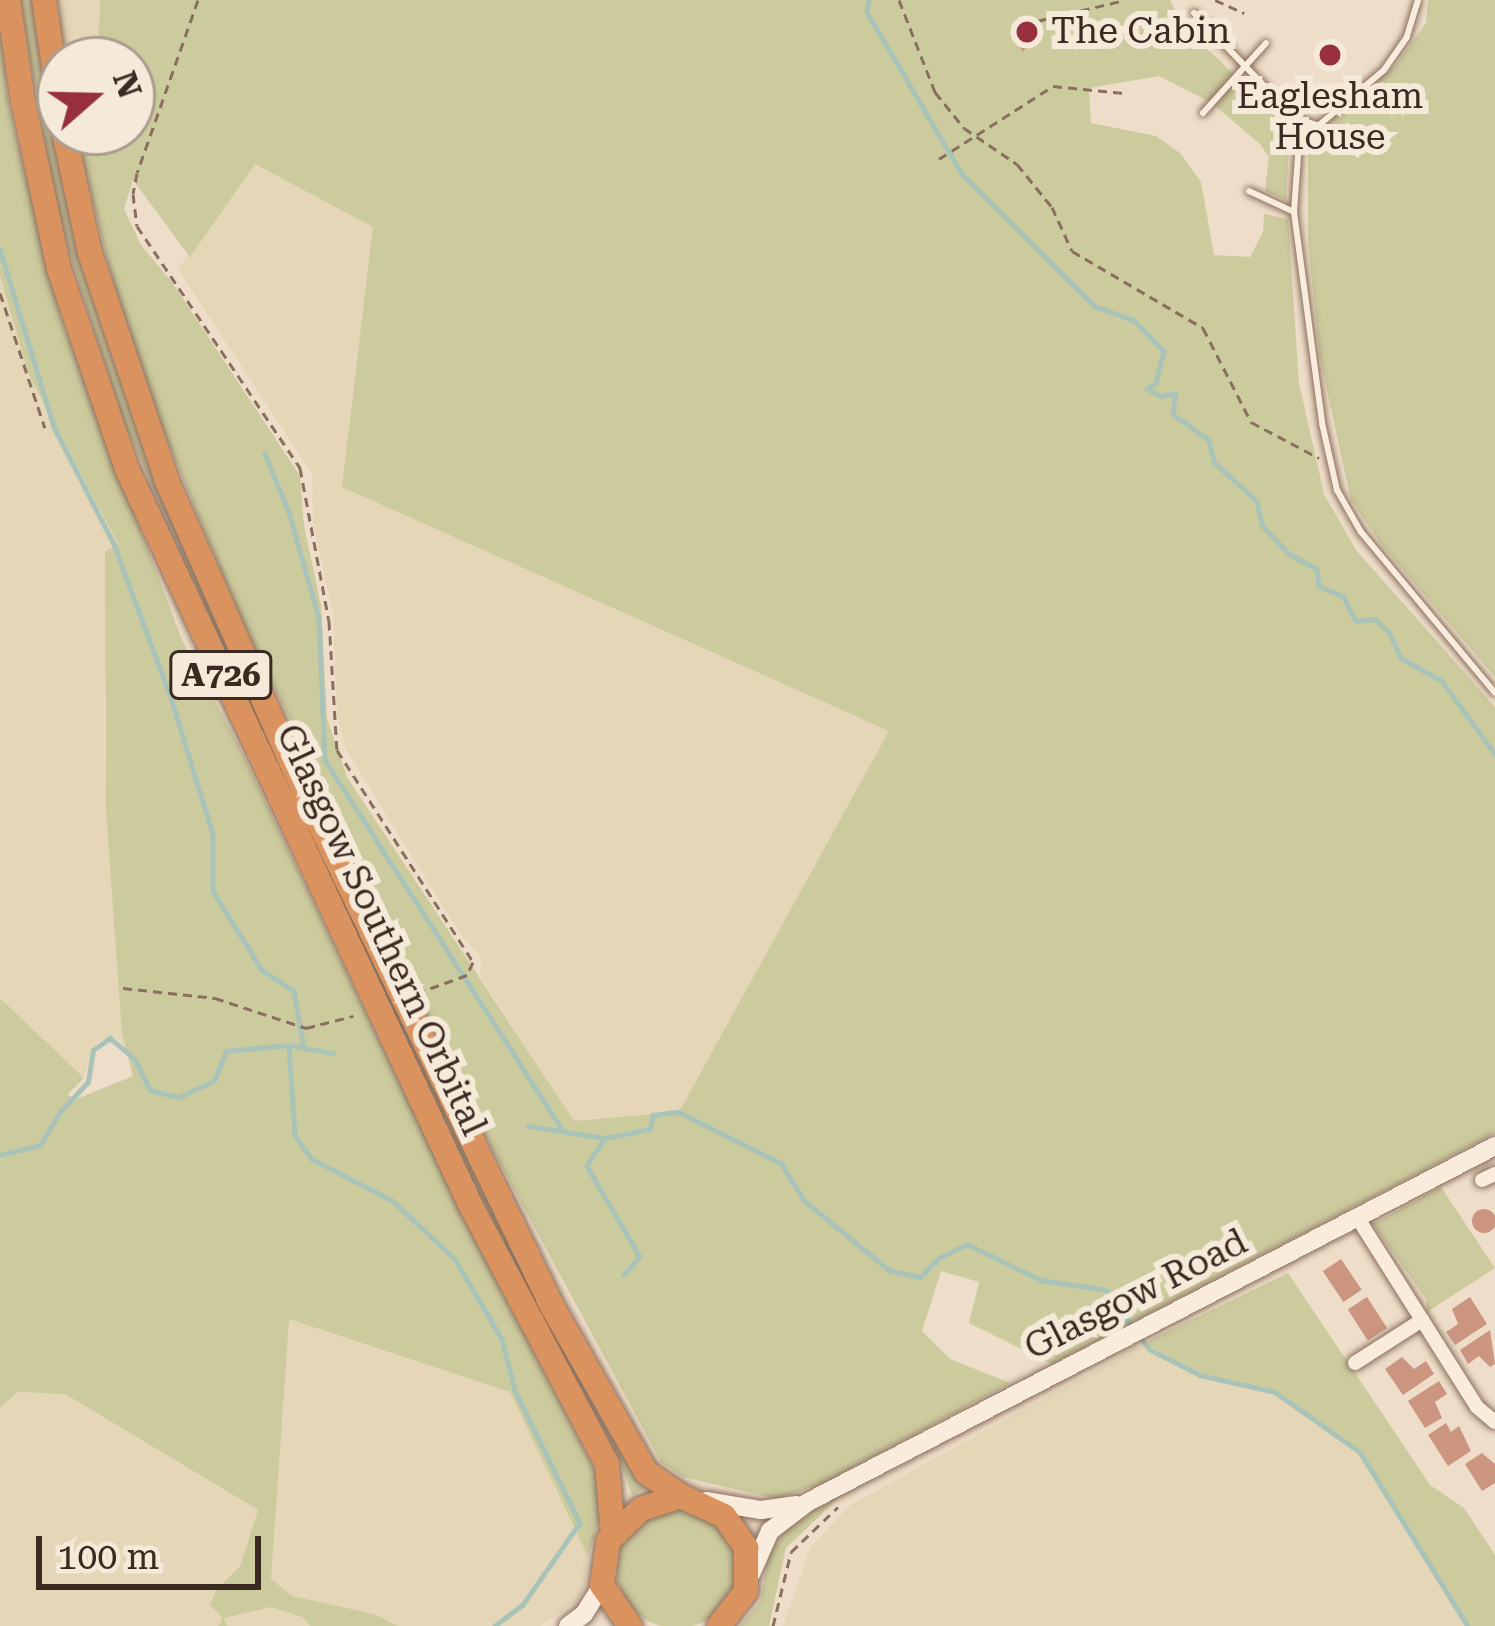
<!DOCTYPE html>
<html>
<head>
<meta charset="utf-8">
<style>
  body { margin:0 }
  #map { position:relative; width:1495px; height:1626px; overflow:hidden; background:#eedec9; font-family:"Roboto Serif",serif }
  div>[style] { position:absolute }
  .farmland>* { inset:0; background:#e4d6b7 }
  .green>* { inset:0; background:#cccb9d }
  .round { border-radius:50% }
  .stream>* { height:4.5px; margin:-2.25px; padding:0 2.25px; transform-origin:2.25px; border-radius:2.25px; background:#aac3b8 }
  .building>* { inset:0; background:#cb9580; transform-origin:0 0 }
  .path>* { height:3px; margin-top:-1.5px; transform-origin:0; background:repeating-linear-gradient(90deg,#8a6f5e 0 9px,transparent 0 15px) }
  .roads { filter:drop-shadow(0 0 3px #8a6f5e) drop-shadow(0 0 3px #8a6f5e) }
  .lane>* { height:6px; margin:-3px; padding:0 3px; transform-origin:3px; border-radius:3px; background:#f9ecdd }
  .street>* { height:14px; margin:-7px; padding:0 7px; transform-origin:7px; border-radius:7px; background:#f9ecdd }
  .secondary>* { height:18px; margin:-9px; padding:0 9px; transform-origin:9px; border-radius:9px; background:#f9ecdd }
  .highway>* { height:24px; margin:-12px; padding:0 12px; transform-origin:12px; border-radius:12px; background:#da925e }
  .dots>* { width:33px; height:33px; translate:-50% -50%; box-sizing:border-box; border:6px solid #f5e9d9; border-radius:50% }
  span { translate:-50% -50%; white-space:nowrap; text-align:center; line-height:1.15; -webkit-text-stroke:12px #f5e9d9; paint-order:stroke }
  .shield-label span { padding:3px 9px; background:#f5e9d9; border:3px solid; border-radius:9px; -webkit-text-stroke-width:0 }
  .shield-label { font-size:33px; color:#3b2a21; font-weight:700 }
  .poi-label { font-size:36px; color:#3b2a21 }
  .left { translate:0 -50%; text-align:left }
  .street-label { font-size:36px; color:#3b2a21 }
  .north { position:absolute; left:36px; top:36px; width:120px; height:120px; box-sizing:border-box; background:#f5e9d9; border:3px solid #ab9d8f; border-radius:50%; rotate:70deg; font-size:33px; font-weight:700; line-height:48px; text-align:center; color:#3b2a21 }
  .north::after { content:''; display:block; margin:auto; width:42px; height:54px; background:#982f3e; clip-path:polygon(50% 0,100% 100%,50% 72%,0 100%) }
  .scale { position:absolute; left:36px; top:1536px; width:225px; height:54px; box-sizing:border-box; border:6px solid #3b2a21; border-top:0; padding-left:15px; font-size:36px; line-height:42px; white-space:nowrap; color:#3b2a21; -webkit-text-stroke:9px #f5e9d9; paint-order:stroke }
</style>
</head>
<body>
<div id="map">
  <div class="farmland">
    <i style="clip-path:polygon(55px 0,100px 0,98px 60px,64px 60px)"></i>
    <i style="clip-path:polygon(288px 115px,1064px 428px,679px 1112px,574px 1122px,480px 976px,481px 958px,460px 934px,345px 748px,337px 715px,333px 613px,313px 522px,312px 474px,178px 269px)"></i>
    <i style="clip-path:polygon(0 275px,28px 373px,118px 544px,104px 698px,106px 811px,125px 1046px,113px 1036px,97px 1042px,84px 1078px,0 998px)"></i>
    <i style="clip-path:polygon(288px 1318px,510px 1392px,580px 1533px,588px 1556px,585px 1588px,577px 1601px,540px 1626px,398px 1626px,373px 1614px,292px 1596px,270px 1579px)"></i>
    <i style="clip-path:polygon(1144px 1343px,1200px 1375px,1275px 1392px,1360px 1452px,1468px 1626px,783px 1626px,810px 1548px,849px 1506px)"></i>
    <i style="clip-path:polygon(18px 1392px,65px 1394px,258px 1510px,240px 1566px,216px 1590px,223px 1618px,271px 1607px,302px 1617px,310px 1626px,227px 1626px,223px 1619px,218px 1626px,0 1626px,0 1408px)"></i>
  </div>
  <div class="green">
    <i style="clip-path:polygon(20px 0,35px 0,53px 136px,107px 338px,632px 1471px,645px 1488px,632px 1495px,621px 1463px,447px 1135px,123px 421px,57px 212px)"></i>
    <i style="clip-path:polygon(evenodd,100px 0,1170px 0,1180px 21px,1290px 131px,1286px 200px,1265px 191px,1269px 157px,1260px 144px,1212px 103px,1159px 76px,1089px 88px,1091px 123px,1156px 136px,1180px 153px,1201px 182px,1214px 255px,1250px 257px,1263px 232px,1264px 214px,1288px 219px,1299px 383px,1324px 494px,1356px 550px,1495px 707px,1495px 1133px,1052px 1364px,969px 1323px,979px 1282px,941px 1271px,922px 1331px,950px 1359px,1010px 1383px,823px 1483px,777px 1499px,683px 1477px,661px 1462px,453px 1076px,358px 876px,341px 820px,246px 632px,161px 425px,113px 281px,76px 133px,132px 132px,132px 60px,98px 60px,100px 0,255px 164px,373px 227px,342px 487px,889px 731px,679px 1112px,574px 1121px,347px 777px,327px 718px,321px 605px,304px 526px,300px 476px,172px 282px,141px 245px,124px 209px,133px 180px,190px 257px,255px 164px)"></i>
    <i style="clip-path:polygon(1428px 0,1495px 0,1495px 677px,1381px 544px,1351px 500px,1320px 358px,1308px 243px,1308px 139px,1395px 66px,1426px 23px)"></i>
    <i style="clip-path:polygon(0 23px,9px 106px,60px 315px,182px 640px,237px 742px,460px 1210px,601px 1482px,601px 1515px,588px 1556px,510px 1392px,289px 1319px,271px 1579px,292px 1596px,374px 1614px,398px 1626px,310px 1626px,302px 1617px,271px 1607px,224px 1618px,227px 1626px,218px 1626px,223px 1618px,210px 1605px,216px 1590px,240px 1566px,258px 1510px,65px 1394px,18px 1392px,0 1408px,0 998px,84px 1078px,68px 1094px,74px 1100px,133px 1076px,122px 1034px,106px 811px,105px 552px,118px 544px,28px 373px,0 275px)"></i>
    <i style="clip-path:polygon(1441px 1187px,1495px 1268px,1427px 1312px,1426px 1299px,1373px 1224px)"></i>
    <i style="clip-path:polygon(1288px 1273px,1430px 1485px,1464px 1508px,1495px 1555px,1495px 1626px,1468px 1626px,1360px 1452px,1275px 1392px,1200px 1375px,1144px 1343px)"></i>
    <i style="clip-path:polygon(845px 1492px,786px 1548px,769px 1626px,740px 1626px,760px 1602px,769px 1550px,794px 1521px)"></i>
    <i class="round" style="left:617px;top:1508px;width:120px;height:120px"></i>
  </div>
  <div class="stream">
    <i style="left:869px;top:0;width:12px;rotate:99deg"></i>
    <i style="left:867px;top:12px;width:188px;rotate:59.6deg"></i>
    <i style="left:962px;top:174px;width:189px;rotate:44.8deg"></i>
    <i style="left:1096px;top:307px;width:40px;rotate:18.9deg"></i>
    <i style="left:1134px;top:320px;width:43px;rotate:45.9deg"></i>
    <i style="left:1164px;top:351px;width:33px;rotate:104deg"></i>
    <i style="left:1156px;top:383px;width:11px;rotate:146deg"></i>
    <i style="left:1147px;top:389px;width:16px;rotate:27deg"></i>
    <i style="left:1161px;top:396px;width:15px;rotate:-11deg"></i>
    <i style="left:1176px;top:393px;width:21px;rotate:98deg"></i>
    <i style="left:1173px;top:414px;width:44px;rotate:35.8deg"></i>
    <i style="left:1209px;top:440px;width:23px;rotate:77deg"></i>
    <i style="left:1214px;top:462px;width:58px;rotate:42.2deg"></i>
    <i style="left:1257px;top:501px;width:25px;rotate:78deg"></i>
    <i style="left:1262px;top:525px;width:38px;rotate:47deg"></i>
    <i style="left:1288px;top:553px;width:33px;rotate:29deg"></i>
    <i style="left:1317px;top:569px;width:17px;rotate:83deg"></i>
    <i style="left:1319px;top:586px;width:26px;rotate:23deg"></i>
    <i style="left:1343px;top:596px;width:28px;rotate:63deg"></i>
    <i style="left:1356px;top:621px;width:19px;rotate:-6deg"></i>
    <i style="left:1375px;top:619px;width:19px;rotate:43deg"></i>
    <i style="left:1389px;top:632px;width:29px;rotate:65deg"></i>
    <i style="left:1401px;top:658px;width:47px;rotate:29.3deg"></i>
    <i style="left:1442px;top:681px;width:90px;rotate:54deg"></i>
    <i style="left:0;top:249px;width:186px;rotate:73.1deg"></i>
    <i style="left:54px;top:427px;width:131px;rotate:62.9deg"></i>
    <i style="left:114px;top:544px;width:167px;rotate:69.7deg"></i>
    <i style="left:172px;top:701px;width:139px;rotate:72.9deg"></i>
    <i style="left:213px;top:834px;width:57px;rotate:90deg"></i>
    <i style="left:213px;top:891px;width:93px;rotate:58.2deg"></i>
    <i style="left:262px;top:970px;width:38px;rotate:33deg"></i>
    <i style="left:294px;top:991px;width:58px;rotate:80deg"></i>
    <i style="left:265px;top:454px;width:63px;rotate:67.5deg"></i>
    <i style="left:289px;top:512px;width:110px;rotate:74.2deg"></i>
    <i style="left:319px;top:618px;width:142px;rotate:87.6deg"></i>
    <i style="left:325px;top:760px;width:441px;rotate:57.3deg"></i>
    <i style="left:289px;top:1045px;width:90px;rotate:86.2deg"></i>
    <i style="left:295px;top:1135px;width:29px;rotate:55deg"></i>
    <i style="left:312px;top:1159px;width:91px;rotate:27.4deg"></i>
    <i style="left:393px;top:1201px;width:83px;rotate:43.1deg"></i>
    <i style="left:454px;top:1258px;width:94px;rotate:59.3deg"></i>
    <i style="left:502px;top:1339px;width:53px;rotate:75.7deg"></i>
    <i style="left:515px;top:1390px;width:148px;rotate:64deg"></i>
    <i style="left:580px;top:1523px;width:100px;rotate:124.8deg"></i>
    <i style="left:523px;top:1605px;width:35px;rotate:143deg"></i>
    <i style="left:528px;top:1126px;width:78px;rotate:8.9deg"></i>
    <i style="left:605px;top:1138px;width:46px;rotate:-11.3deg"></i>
    <i style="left:650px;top:1129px;width:14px;rotate:-78deg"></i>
    <i style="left:653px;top:1115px;width:26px;rotate:-7deg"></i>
    <i style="left:679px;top:1112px;width:114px;rotate:26.6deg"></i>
    <i style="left:781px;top:1163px;width:45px;rotate:57.7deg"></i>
    <i style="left:805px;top:1201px;width:109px;rotate:39.4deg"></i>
    <i style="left:889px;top:1270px;width:32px;rotate:13deg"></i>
    <i style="left:920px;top:1277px;width:27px;rotate:-45deg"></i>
    <i style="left:939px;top:1258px;width:31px;rotate:-27deg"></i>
    <i style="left:967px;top:1244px;width:82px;rotate:25.9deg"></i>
    <i style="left:1041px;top:1280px;width:66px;rotate:8.7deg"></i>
    <i style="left:1106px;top:1290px;width:44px;rotate:54.2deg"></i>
    <i style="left:605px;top:1138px;width:33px;rotate:123deg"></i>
    <i style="left:587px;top:1166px;width:105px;rotate:59.8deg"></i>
    <i style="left:640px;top:1257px;width:24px;rotate:132deg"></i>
    <i style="left:0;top:1155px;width:41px;rotate:-14deg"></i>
    <i style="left:40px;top:1145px;width:39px;rotate:-59deg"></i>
    <i style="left:60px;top:1112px;width:41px;rotate:-47deg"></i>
    <i style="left:88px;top:1082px;width:32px;rotate:-81deg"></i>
    <i style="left:93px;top:1050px;width:21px;rotate:-35deg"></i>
    <i style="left:110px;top:1038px;width:33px;rotate:40deg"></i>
    <i style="left:135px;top:1059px;width:34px;rotate:64deg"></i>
    <i style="left:150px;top:1090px;width:30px;rotate:14deg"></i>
    <i style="left:179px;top:1097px;width:38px;rotate:-25deg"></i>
    <i style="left:214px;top:1081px;width:32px;rotate:-68deg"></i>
    <i style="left:226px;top:1051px;width:63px;rotate:-5.4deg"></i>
    <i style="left:289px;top:1045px;width:45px;rotate:10.3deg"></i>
    <i style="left:1139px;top:1335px;width:17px;rotate:54deg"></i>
    <i style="left:1149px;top:1349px;width:57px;rotate:27deg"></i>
    <i style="left:1200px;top:1375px;width:77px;rotate:12.8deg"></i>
    <i style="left:1275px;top:1392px;width:104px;rotate:35.2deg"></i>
    <i style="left:1360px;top:1452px;width:205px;rotate:58.2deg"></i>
  </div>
  <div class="building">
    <i style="clip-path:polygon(1027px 19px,1040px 39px,1022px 52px,1016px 27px)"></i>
    <i class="round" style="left:1472px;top:1209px;width:24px;height:24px"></i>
    <i style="left:1341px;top:1259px;width:37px;height:22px;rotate:56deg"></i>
    <i style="left:1367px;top:1297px;width:37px;height:23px;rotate:57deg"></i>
    <i style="clip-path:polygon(1470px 1297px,1487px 1324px,1455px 1345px,1446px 1332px,1458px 1324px,1452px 1309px)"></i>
    <i style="clip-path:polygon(1490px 1330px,1495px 1364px,1490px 1367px,1479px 1356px,1468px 1364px,1460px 1350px)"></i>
    <i style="clip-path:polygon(1402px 1357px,1414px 1369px,1426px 1361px,1434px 1374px,1403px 1395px,1385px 1369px)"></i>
    <i style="clip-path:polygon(1439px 1381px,1447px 1394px,1435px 1402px,1442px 1418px,1425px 1428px,1408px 1401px)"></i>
    <i style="clip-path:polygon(1446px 1423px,1451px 1432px,1459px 1426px,1471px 1451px,1448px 1466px,1428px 1435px)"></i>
    <i style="clip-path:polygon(1482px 1453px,1495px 1464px,1495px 1483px,1482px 1491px,1465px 1464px)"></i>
  </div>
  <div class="path">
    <i style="left:198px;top:0;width:183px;rotate:109.4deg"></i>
    <i style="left:137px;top:173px;width:21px;rotate:101deg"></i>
    <i style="left:133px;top:194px;width:32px;rotate:83deg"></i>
    <i style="left:137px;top:226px;width:292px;rotate:56deg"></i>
    <i style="left:300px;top:468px;width:156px;rotate:79.3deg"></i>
    <i style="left:329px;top:621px;width:129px;rotate:86.5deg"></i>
    <i style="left:337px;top:750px;width:252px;rotate:57.3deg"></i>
    <i style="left:473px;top:962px;width:14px;rotate:115deg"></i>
    <i style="left:467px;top:975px;width:50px;rotate:160.1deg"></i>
    <i style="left:899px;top:0;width:99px;rotate:68.6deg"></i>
    <i style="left:935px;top:92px;width:46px;rotate:51.1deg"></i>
    <i style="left:964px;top:128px;width:64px;rotate:34.2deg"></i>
    <i style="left:1017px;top:164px;width:55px;rotate:50.9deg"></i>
    <i style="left:1052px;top:207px;width:48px;rotate:65.6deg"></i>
    <i style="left:1072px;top:251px;width:152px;rotate:30.4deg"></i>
    <i style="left:1203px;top:328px;width:106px;rotate:62.9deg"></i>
    <i style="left:1251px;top:422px;width:77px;rotate:27.9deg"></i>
    <i style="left:1215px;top:0;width:32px;rotate:24deg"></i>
    <i style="left:1037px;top:21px;width:90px;rotate:-13.4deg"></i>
    <i style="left:939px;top:159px;width:135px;rotate:-32.6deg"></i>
    <i style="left:1053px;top:86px;width:71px;rotate:5.6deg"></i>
    <i style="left:0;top:293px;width:142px;rotate:71.6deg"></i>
    <i style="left:123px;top:988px;width:93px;rotate:6.2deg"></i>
    <i style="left:215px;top:998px;width:96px;rotate:18.2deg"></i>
    <i style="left:306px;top:1028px;width:49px;rotate:-14.3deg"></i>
    <i style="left:773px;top:1626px;width:76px;rotate:-76.3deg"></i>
    <i style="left:791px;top:1552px;width:65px;rotate:-43.8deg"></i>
  </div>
  <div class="roads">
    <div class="lane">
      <i style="left:1418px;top:0;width:39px;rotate:107deg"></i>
      <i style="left:1407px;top:37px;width:40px;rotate:124.9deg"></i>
      <i style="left:1384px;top:70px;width:111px;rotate:139.7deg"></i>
      <i style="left:1299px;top:142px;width:70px;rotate:94.1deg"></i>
      <i style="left:1294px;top:212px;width:213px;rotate:82.4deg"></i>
      <i style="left:1322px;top:423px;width:69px;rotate:77.4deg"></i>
      <i style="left:1337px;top:490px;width:48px;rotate:60.3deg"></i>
      <i style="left:1361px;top:532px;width:209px;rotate:50.2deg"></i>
      <i style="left:1194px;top:13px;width:146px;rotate:46.1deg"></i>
      <i style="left:1295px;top:118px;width:22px;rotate:18deg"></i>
      <i style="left:1203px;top:113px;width:94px;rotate:-48deg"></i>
      <i style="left:1249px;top:191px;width:50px;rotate:25deg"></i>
    </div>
    <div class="street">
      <i style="left:1482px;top:1180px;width:14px;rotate:-25deg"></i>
      <i style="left:1357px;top:1217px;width:225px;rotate:57.7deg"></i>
      <i style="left:1477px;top:1407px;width:23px;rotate:40deg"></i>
      <i style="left:1355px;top:1363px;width:80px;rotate:-32.7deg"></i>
    </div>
    <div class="secondary">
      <i style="left:706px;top:1501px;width:56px;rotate:9.3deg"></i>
      <i style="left:761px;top:1510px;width:36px;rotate:-8deg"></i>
      <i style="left:751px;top:1574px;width:47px;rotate:-66.2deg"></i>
      <i style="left:770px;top:1531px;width:48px;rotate:-37.3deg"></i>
      <i style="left:808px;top:1502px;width:774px;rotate:-27.39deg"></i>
      <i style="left:568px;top:1626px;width:20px;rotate:-37deg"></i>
      <i style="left:584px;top:1614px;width:34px;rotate:-58deg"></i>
    </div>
    <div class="highway">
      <i style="left:8px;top:0;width:102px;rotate:81.6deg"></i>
      <i style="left:23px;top:101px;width:172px;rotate:77.9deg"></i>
      <i style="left:59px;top:269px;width:211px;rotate:71.2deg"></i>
      <i style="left:127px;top:469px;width:811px;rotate:64.98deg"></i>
      <i style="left:470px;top:1204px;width:294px;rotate:62.2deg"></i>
      <i style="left:607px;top:1464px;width:70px;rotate:85.1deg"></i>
      <i style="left:44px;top:0;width:108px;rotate:81.5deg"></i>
      <i style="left:64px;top:132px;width:124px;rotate:77.9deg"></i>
      <i style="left:90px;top:253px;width:241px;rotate:71.3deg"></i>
      <i style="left:167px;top:481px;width:344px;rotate:66.2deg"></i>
      <i style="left:306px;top:796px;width:568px;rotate:64.25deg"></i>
      <i style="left:553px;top:1308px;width:189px;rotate:60.4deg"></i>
      <i style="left:646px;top:1472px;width:42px;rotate:34.4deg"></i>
      <i style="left:630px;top:1626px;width:50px;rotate:-124.3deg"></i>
      <i style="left:602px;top:1585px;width:44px;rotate:-82.2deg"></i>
      <i style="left:608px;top:1541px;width:46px;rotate:-44.1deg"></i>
      <i style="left:641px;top:1509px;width:42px;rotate:-18deg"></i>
      <i style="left:681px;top:1496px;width:47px;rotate:24.9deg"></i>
      <i style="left:724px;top:1516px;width:39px;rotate:55deg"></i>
      <i style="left:746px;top:1548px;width:43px;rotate:90deg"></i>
      <i style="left:746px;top:1591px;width:44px;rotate:127.6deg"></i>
    </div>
  </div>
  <div class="dots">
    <i style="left:1027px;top:32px;background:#982f3e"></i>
    <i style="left:1330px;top:55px;background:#982f3e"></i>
  </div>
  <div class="shield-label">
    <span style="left:221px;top:675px">A726</span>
  </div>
  <div class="poi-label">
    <span class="left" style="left:1051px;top:32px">The Cabin</span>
    <span style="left:1330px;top:117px">Eaglesham<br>House</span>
  </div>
  <div class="street-label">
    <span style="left:381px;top:930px;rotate:65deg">Glasgow Southern Orbital</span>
    <span style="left:1136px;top:1295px;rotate:-27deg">Glasgow Road</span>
  </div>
  <div class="north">N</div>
  <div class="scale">100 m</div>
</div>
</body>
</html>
